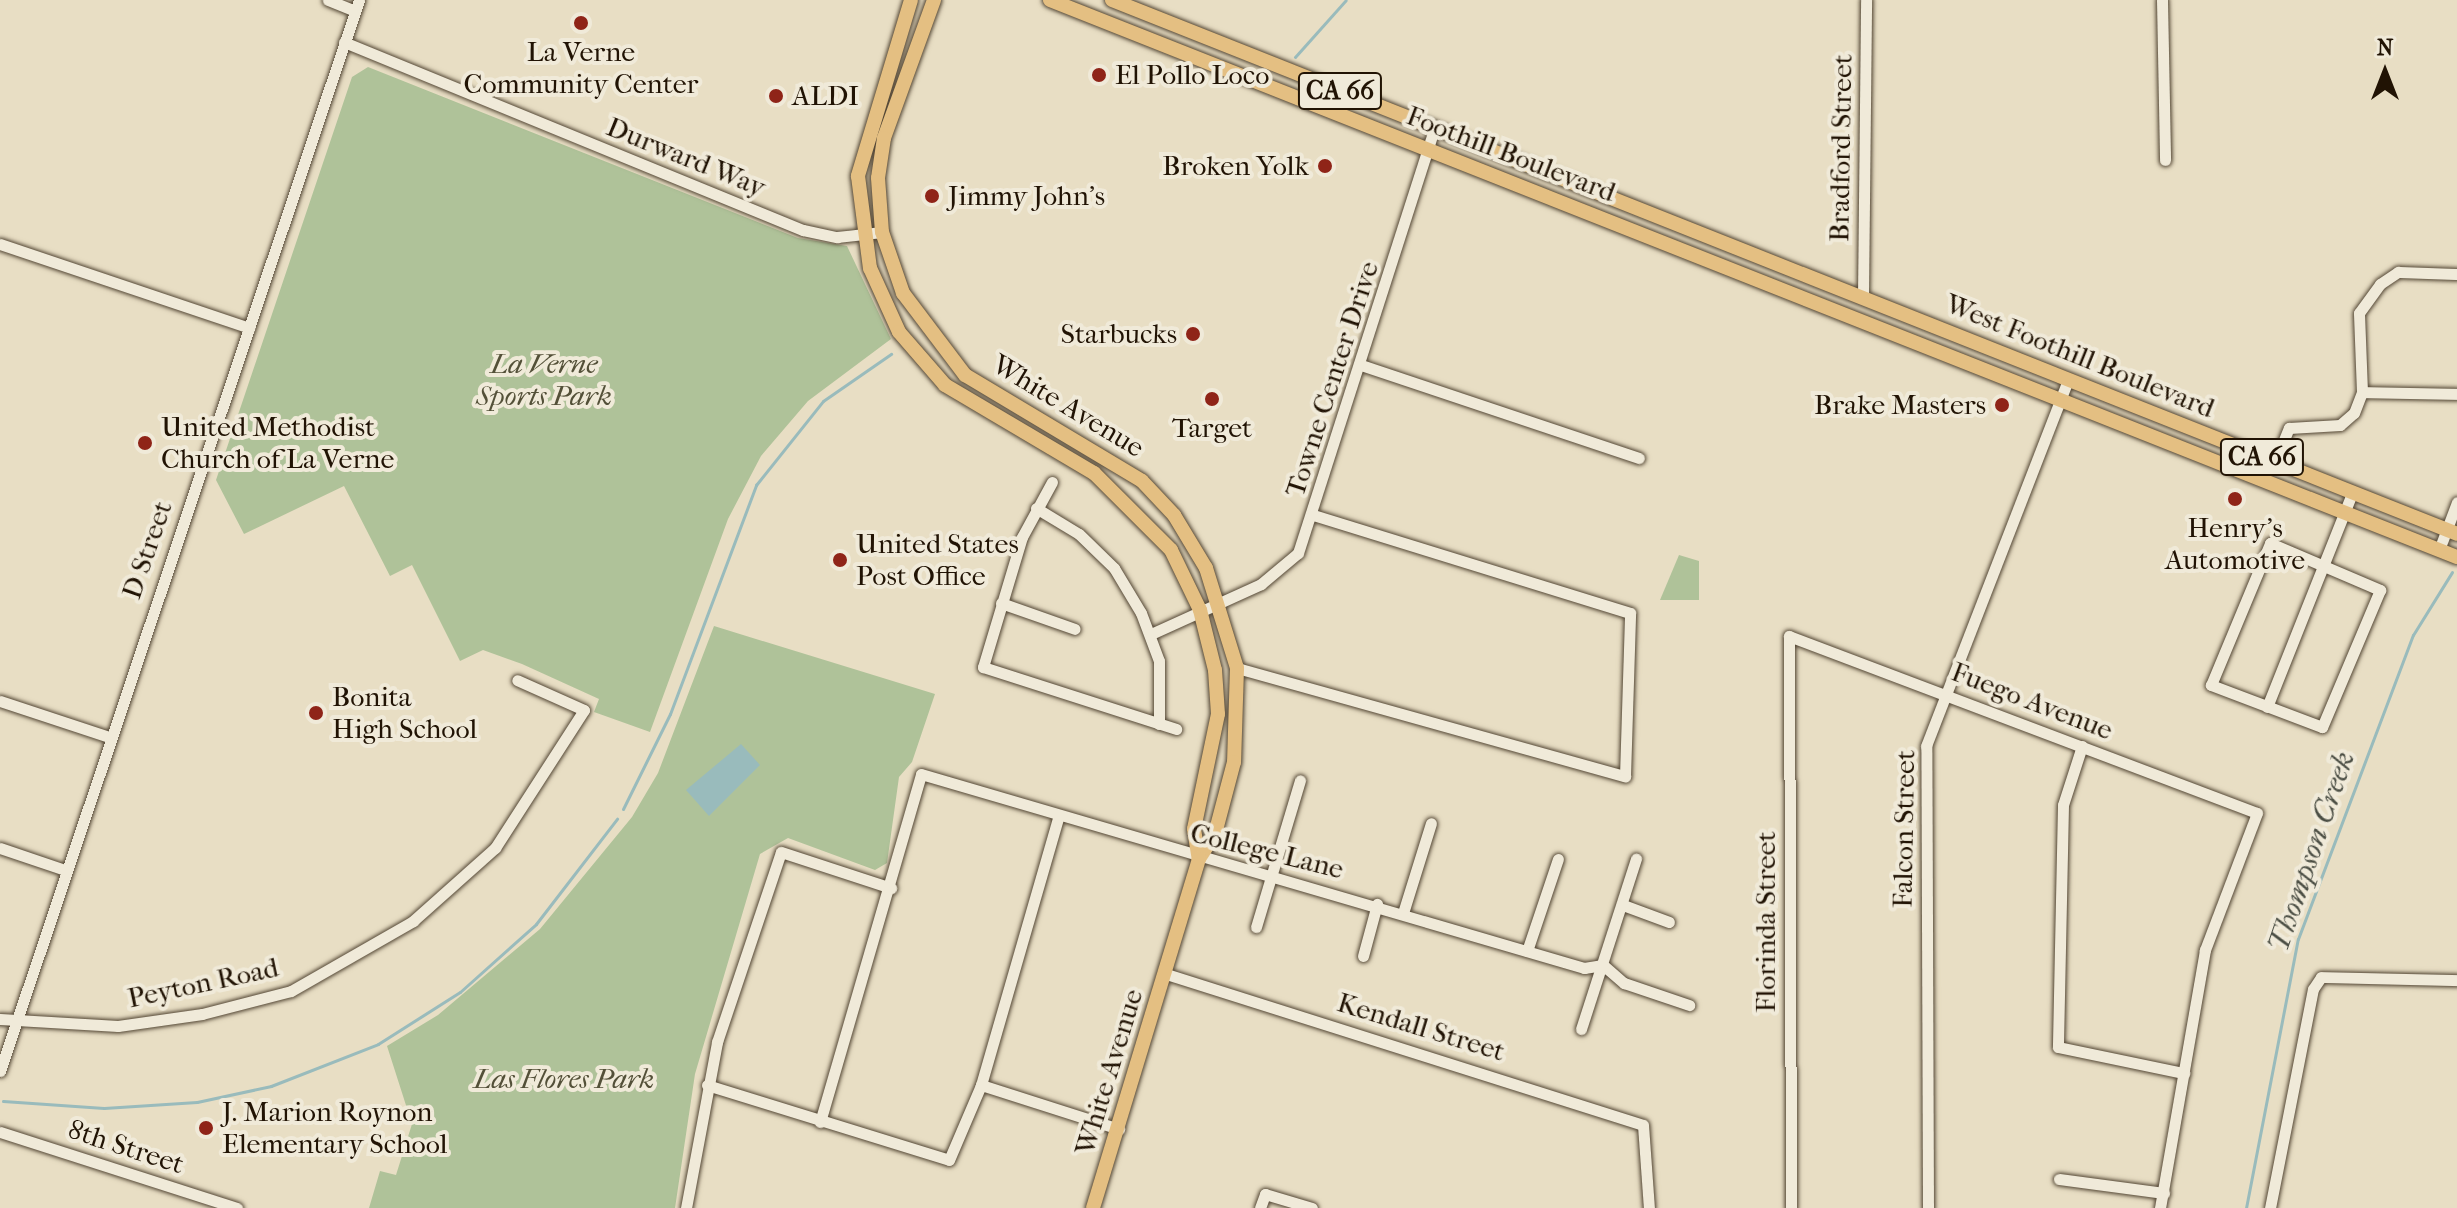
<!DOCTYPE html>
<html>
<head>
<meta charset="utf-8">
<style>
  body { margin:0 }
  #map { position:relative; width:2457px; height:1208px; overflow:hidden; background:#e8dec4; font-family:"IM FELL French Canon",serif }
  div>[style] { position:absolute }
  .green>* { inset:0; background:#afc299 }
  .water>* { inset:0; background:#99bbbc }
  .stream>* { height:3px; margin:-1.5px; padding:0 1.5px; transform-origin:1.5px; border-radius:1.5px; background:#99bbbc }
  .roads { filter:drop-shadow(0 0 2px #534634) drop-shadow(0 0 2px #534634) }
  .minor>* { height:11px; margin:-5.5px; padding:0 5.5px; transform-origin:5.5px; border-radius:5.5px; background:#f0ead9 }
  .major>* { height:14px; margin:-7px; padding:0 7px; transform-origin:7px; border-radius:7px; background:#e4bf82 }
  .dots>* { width:22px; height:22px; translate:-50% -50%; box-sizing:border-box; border:4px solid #f0ead9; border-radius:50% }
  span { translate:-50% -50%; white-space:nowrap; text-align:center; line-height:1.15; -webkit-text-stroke:8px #f0ead9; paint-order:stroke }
  .shield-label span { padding:2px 6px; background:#f0ead9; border:2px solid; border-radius:6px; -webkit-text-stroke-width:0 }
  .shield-label { font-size:26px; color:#211304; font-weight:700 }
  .poi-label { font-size:28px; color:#211304 }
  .left { translate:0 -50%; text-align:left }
  .right { translate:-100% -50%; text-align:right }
  .street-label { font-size:28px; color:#211304 }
  .park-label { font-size:28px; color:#535038; font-style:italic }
  .water-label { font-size:30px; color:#4b4e44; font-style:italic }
  .north { position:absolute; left:2345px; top:32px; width:80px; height:80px; -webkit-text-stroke:6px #f0ead9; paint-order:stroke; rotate:0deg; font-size:22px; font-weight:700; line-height:32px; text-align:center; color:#211304 }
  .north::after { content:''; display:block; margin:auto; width:28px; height:36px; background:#211304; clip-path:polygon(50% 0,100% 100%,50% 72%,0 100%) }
</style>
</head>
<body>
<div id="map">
  <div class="green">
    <i style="clip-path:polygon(368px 67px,798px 238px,847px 246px,891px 339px,808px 401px,761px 456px,728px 519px,650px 732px,594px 712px,599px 699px,522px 664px,483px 650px,460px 661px,412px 565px,390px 576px,344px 486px,244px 534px,216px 480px,352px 77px)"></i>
    <i style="clip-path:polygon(1679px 555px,1699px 561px,1699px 600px,1660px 600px)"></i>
    <i style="clip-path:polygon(714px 626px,935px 694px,912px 762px,899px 777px,887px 863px,875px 870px,788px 838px,760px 854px,695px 1074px,675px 1208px,369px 1208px,380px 1171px,396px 1175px,412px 1124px,387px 1046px,438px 1015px,540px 929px,632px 817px,658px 773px)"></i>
  </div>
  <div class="water">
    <i style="clip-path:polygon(741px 744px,760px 765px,709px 816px,686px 790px)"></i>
  </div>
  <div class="stream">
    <i style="left:1295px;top:57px;width:76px;rotate:-48.2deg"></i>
    <i style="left:623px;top:809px;width:106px;rotate:-63.7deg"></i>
    <i style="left:670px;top:714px;width:245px;rotate:-69.4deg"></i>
    <i style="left:756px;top:485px;width:107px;rotate:-51.4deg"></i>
    <i style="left:823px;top:401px;width:83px;rotate:-34.7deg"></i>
    <i style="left:3px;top:1101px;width:101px;rotate:4deg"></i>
    <i style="left:104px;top:1108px;width:93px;rotate:-3.7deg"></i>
    <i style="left:197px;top:1102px;width:76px;rotate:-12.2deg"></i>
    <i style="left:271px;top:1086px;width:115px;rotate:-21.4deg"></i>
    <i style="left:378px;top:1044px;width:97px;rotate:-32.4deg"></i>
    <i style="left:460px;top:992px;width:102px;rotate:-41.8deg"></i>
    <i style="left:536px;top:924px;width:133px;rotate:-52.4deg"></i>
    <i style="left:2246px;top:1208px;width:274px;rotate:-79.1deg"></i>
    <i style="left:2298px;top:939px;width:325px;rotate:-69.3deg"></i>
    <i style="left:2413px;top:635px;width:74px;rotate:-58.2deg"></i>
  </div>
  <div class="roads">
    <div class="minor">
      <i style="left:328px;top:0;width:29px;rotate:22deg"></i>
      <i style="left:2162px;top:0;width:160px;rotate:88.9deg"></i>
      <i style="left:344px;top:42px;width:496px;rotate:22.3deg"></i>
      <i style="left:803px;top:230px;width:35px;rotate:12deg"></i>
      <i style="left:837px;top:237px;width:45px;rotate:-6.3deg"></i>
      <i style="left:0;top:244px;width:263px;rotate:18.6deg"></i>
      <i style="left:1863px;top:297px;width:297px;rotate:-89.4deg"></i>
      <i style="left:1361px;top:365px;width:293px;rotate:18.5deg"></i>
      <i style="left:2362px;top:392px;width:95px;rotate:1.2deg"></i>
      <i style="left:2275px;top:462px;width:37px;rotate:-68deg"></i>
      <i style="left:2289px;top:428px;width:51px;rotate:-3.4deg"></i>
      <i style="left:2340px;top:425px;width:18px;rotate:-41deg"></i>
      <i style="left:2354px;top:413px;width:22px;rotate:-69deg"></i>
      <i style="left:2362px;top:392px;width:79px;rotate:-92.2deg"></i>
      <i style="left:2359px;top:313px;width:36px;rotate:-54deg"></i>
      <i style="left:2380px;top:284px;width:22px;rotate:-34deg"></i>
      <i style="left:2398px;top:272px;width:59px;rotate:1.9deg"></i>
      <i style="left:1052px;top:482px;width:63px;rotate:118.6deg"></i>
      <i style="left:1022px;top:537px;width:136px;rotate:106.7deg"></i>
      <i style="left:983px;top:667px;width:203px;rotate:17.8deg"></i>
      <i style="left:1036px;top:508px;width:50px;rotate:31.2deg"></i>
      <i style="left:1079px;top:534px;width:49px;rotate:44.2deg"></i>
      <i style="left:1114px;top:568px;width:52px;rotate:59deg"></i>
      <i style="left:1141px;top:613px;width:51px;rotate:69.4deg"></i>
      <i style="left:1159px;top:661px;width:63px;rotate:90deg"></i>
      <i style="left:2270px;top:543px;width:120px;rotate:23.1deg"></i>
      <i style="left:2380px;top:590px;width:149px;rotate:112.9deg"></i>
      <i style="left:2322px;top:727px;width:119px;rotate:-159.3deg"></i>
      <i style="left:2211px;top:685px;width:154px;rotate:-67.4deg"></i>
      <i style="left:2439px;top:550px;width:51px;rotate:-69.4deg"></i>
      <i style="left:1001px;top:603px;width:78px;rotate:19.4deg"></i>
      <i style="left:1151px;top:634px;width:121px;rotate:-24.4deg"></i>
      <i style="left:1261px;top:584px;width:48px;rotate:-40deg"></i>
      <i style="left:1298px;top:553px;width:445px;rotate:-72.2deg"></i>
      <i style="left:1237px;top:668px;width:403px;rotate:15.6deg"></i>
      <i style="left:1625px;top:776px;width:163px;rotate:-88.2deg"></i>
      <i style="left:1630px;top:613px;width:332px;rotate:-162.8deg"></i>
      <i style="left:0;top:701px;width:115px;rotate:18.3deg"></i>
      <i style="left:2267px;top:707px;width:230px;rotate:-68.3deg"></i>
      <i style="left:2082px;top:746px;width:62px;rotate:107.9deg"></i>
      <i style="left:2063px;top:805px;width:242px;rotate:91.2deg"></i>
      <i style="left:2058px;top:1047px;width:129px;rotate:11.7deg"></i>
      <i style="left:0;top:848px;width:69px;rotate:18.7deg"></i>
      <i style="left:1623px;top:905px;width:49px;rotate:20.3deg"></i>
      <i style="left:1403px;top:913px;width:94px;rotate:-72.7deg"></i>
      <i style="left:1256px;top:927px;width:153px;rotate:-73.3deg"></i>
      <i style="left:1527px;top:951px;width:97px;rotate:-71.4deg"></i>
      <i style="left:1363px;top:956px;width:54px;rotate:-74.9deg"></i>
      <i style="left:1603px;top:965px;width:28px;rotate:41deg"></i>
      <i style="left:1624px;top:983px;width:69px;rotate:18.7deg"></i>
      <i style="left:1166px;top:974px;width:500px;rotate:17.57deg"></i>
      <i style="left:1643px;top:1125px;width:83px;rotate:85.9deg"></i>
      <i style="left:0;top:1019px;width:118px;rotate:3.4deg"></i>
      <i style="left:118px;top:1026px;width:85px;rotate:-8.1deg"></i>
      <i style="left:202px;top:1014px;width:92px;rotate:-14.5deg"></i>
      <i style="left:291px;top:991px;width:141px;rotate:-29.8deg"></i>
      <i style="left:413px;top:921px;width:110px;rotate:-41.7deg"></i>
      <i style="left:495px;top:848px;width:164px;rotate:-57.2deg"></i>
      <i style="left:584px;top:710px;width:73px;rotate:-155.9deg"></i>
      <i style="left:1581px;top:1029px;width:179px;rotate:-72.1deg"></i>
      <i style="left:0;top:1071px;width:1130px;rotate:-71.47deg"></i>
      <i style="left:707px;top:1085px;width:253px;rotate:17.2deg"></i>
      <i style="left:949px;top:1160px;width:82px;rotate:-66.9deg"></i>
      <i style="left:981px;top:1085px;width:278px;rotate:-73.9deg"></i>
      <i style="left:981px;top:1085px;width:145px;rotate:17.7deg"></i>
      <i style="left:820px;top:1122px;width:362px;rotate:-73.8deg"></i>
      <i style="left:921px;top:774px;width:691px;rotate:16.31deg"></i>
      <i style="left:1584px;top:968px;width:19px;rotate:-9deg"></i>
      <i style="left:0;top:1132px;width:249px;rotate:17.8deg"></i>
      <i style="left:2059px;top:1179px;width:106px;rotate:7.6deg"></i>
      <i style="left:686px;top:1208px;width:169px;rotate:-79.4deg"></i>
      <i style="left:717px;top:1042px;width:200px;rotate:-71.4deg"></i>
      <i style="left:781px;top:852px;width:116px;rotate:18.1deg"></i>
      <i style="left:1260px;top:1208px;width:15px;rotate:-70deg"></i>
      <i style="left:1265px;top:1194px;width:49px;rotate:16.6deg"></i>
      <i style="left:1791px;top:1208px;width:572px;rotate:-90.2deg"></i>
      <i style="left:1789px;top:636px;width:500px;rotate:20.72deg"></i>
      <i style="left:2257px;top:813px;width:147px;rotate:110.8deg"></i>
      <i style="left:2205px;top:950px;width:262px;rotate:99.9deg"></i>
      <i style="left:1928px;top:1208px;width:462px;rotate:-90.2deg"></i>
      <i style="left:1926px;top:746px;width:393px;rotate:-68.8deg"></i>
      <i style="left:2270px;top:1208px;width:223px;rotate:-78.9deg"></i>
      <i style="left:2313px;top:989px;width:14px;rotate:-56deg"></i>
      <i style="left:2321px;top:977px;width:136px;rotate:1.3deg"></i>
    </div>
    <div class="major">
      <i style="left:911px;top:0;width:184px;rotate:106.8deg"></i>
      <i style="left:858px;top:176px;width:93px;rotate:82.6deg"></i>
      <i style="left:870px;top:268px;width:70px;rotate:65.6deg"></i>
      <i style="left:899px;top:332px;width:70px;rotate:49deg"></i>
      <i style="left:945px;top:385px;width:173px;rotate:30.6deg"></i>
      <i style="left:1094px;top:473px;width:109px;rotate:45deg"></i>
      <i style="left:1171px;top:550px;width:67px;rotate:64.2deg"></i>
      <i style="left:1200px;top:610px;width:62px;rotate:76deg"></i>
      <i style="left:1215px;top:670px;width:44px;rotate:86.1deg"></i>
      <i style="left:1218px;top:714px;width:117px;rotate:101.8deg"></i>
      <i style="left:1194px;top:829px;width:30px;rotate:81deg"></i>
      <i style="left:934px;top:0;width:147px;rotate:109.9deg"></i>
      <i style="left:884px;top:138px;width:40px;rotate:98.5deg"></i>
      <i style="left:878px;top:178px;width:54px;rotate:85.8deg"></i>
      <i style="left:882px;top:232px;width:65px;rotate:71deg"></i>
      <i style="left:903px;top:293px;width:103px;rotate:52.9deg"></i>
      <i style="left:965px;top:375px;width:206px;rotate:30.9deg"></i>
      <i style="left:1142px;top:481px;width:47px;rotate:46.7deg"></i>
      <i style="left:1174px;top:515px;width:62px;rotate:58.9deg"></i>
      <i style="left:1206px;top:568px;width:105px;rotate:72.8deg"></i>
      <i style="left:1237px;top:668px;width:94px;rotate:91.8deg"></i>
      <i style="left:1234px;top:762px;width:74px;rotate:104.8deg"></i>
      <i style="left:1215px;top:834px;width:30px;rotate:123deg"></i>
      <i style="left:1199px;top:859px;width:365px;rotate:106.9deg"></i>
      <i style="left:1050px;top:0;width:1513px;rotate:21.6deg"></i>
      <i style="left:1112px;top:0;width:1447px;rotate:21.65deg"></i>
    </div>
  </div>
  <div class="dots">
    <i style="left:581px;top:23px;background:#8f2418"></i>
    <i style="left:1099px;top:75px;background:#8f2418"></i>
    <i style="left:776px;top:96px;background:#8f2418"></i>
    <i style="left:1325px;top:166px;background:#8f2418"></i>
    <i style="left:932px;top:196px;background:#8f2418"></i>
    <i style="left:1193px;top:334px;background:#8f2418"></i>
    <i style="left:1212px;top:399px;background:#8f2418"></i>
    <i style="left:2002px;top:405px;background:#8f2418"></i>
    <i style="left:145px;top:443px;background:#8f2418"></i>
    <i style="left:2235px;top:499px;background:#8f2418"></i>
    <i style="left:840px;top:560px;background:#8f2418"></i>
    <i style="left:316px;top:713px;background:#8f2418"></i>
    <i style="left:206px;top:1128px;background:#8f2418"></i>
  </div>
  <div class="shield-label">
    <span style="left:1340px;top:91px">CA 66</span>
    <span style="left:2262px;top:457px">CA 66</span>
  </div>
  <div class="poi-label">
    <span style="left:581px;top:68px">La Verne<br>Community Center</span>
    <span class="left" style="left:1115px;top:75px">El Pollo Loco</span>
    <span class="left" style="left:792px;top:96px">ALDI</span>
    <span class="right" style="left:1309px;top:166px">Broken Yolk</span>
    <span class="left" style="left:948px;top:196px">Jimmy John's</span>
    <span class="right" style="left:1177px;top:334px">Starbucks</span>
    <span class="right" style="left:1986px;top:405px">Brake Masters</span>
    <span class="left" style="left:161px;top:443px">United Methodist<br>Church of La Verne</span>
    <span style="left:1212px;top:428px">Target</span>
    <span style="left:2235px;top:544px">Henry's<br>Automotive</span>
    <span class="left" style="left:856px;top:560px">United States<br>Post Office</span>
    <span class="left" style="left:332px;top:713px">Bonita<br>High School</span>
    <span class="left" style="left:222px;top:1128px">J. Marion Roynon<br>Elementary School</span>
  </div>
  <div class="street-label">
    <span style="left:1841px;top:148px;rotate:-89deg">Bradford Street</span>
    <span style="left:1511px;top:154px;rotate:21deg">Foothill Boulevard</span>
    <span style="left:686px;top:157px;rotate:22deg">Durward Way</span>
    <span style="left:2080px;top:356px;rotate:22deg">West Foothill Boulevard</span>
    <span style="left:1332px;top:379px;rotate:-72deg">Towne Center Drive</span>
    <span style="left:1068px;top:406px;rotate:31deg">White Avenue</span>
    <span style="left:147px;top:550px;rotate:-71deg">D Street</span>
    <span style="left:2032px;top:701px;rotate:21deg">Fuego Avenue</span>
    <span style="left:1904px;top:829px;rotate:-89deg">Falcon Street</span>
    <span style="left:1267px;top:851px;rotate:14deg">College Lane</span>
    <span style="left:1766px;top:922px;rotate:-90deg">Florinda Street</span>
    <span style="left:203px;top:983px;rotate:-12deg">Peyton Road</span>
    <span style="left:1421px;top:1027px;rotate:17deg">Kendall Street</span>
    <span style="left:1109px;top:1072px;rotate:-73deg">White Avenue</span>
    <span style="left:126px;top:1147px;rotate:18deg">8th Street</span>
  </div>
  <div class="park-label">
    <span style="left:544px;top:380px">La Verne<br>Sports Park</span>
    <span style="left:564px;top:1079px">Las Flores Park</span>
  </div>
  <div class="water-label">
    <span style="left:2312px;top:852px;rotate:-71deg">Thompson Creek</span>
  </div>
  <div class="north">N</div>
</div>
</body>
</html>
